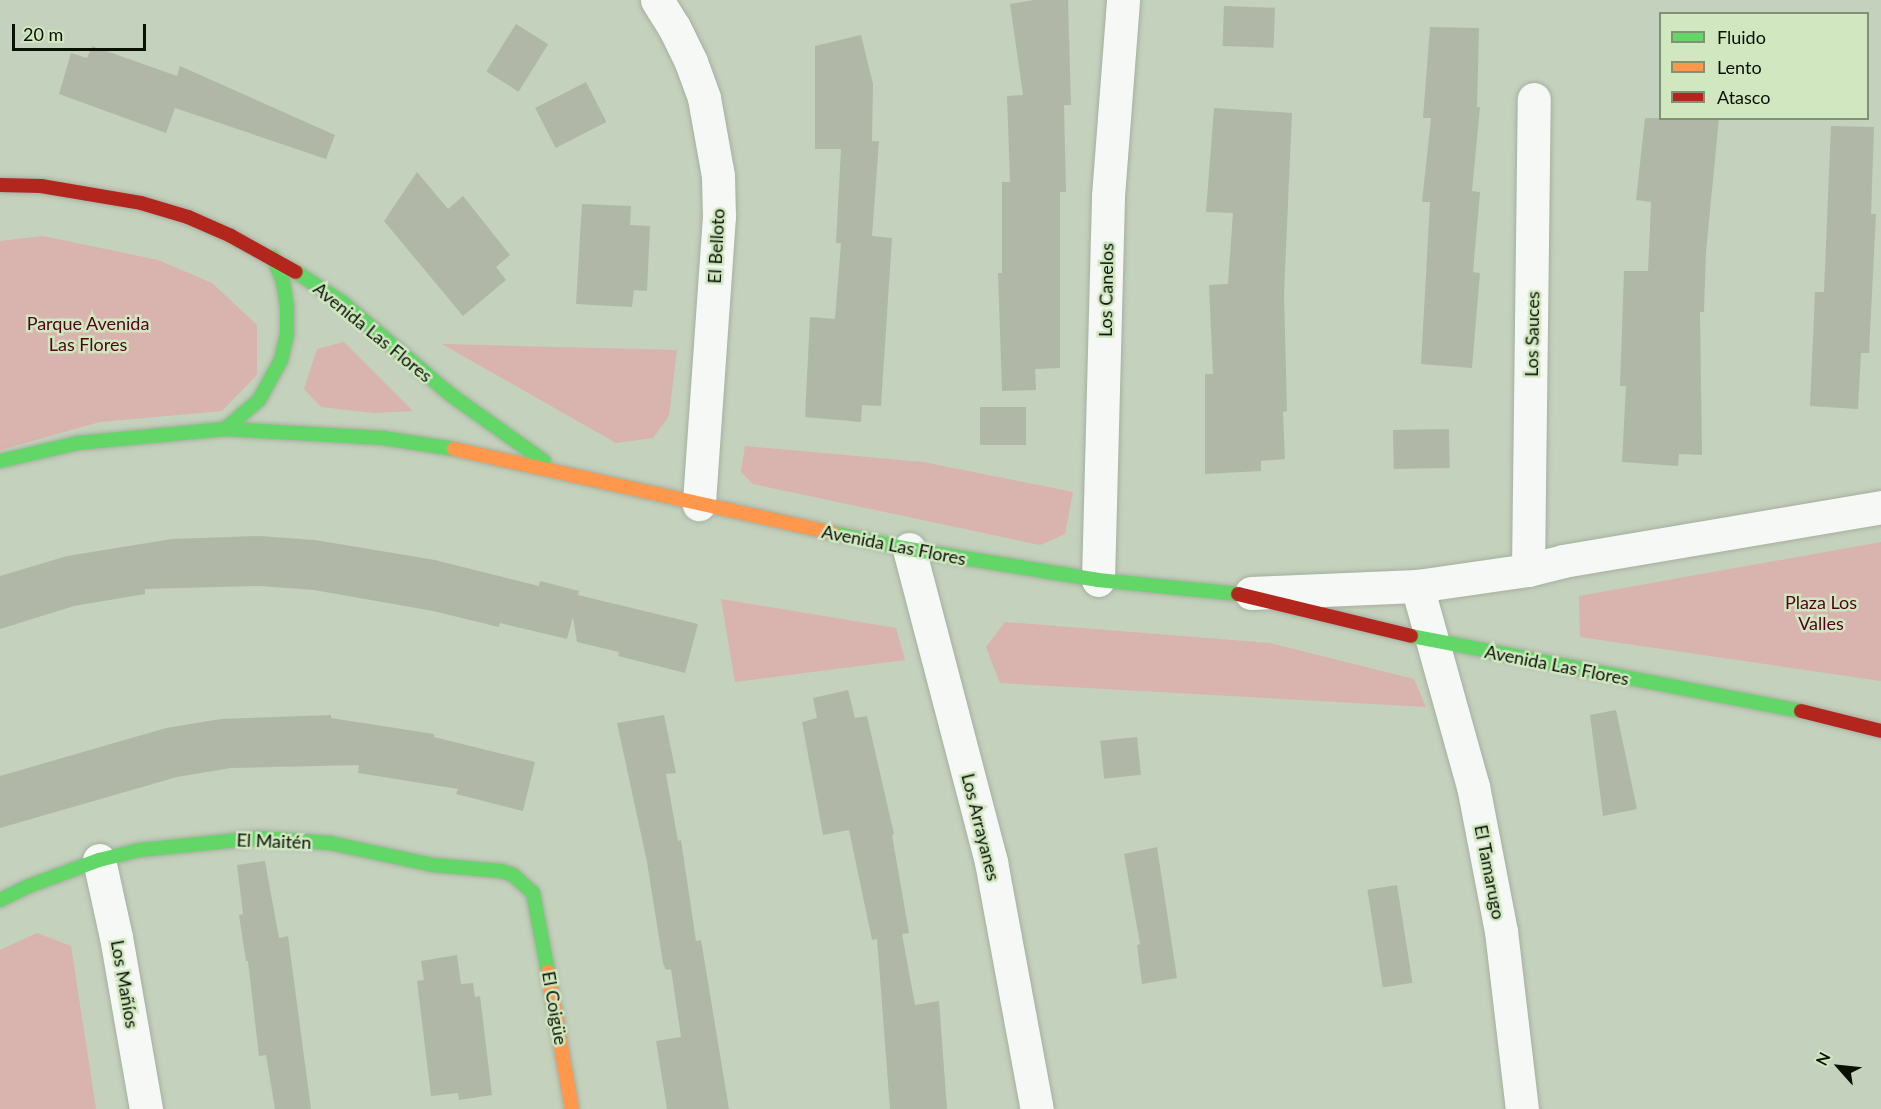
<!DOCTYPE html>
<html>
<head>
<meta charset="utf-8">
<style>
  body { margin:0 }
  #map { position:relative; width:1881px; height:1109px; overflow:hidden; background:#c4d1bc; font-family:Lato,sans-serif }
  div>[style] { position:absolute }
  .green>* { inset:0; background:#d9b3ae }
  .building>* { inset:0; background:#b1b7a6; transform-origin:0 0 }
  .roads { filter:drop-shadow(0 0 2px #a5af9f) drop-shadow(0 0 2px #a5af9f) }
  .street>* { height:33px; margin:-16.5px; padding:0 16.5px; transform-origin:16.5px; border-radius:16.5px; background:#f6f8f5 }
  .fast>* { height:14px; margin:-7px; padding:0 7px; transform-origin:7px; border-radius:7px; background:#63d668 }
  .slow>* { height:14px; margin:-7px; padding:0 7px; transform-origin:7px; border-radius:7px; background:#ff974d }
  .jam>* { height:14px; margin:-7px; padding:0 7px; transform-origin:7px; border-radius:7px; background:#b3261e }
  span { translate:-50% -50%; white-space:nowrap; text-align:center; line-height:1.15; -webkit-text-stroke:5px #d0e7c0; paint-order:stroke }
  .street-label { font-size:18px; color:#091104 }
  .park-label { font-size:18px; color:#52031a }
  .legend { position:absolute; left:1659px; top:12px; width:210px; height:108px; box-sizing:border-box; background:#d0e7c0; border:2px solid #809175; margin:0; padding:8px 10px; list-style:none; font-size:18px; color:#091104 }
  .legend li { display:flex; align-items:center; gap:12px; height:30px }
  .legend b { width:30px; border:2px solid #809175 }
  .north { position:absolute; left:1809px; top:1037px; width:60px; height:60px; -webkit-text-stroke:4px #d0e7c0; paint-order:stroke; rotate:297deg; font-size:16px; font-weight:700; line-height:24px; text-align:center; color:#091104 }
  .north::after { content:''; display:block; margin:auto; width:21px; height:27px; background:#091104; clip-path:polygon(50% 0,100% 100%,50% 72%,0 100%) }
  .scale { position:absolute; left:12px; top:24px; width:134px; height:27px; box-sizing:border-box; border:3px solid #091104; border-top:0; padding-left:8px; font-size:18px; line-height:21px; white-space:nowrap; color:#091104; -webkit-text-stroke:4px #d0e7c0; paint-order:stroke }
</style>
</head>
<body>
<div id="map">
  <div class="green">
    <i style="clip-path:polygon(43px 236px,158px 260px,212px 283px,257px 325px,257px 375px,222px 411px,100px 422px,0 450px,0 241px)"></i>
    <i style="clip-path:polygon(344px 342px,413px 411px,374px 413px,321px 407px,304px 389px,317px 349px)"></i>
    <i style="clip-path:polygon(442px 344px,677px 350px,669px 416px,653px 438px,616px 443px)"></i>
    <i style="clip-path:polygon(745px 446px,923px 462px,1073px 492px,1065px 534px,1040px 545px,753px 484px,741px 472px)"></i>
    <i style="clip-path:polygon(1881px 542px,1881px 681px,1580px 637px,1579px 596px)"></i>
    <i style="clip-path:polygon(721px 599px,896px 628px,905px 660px,735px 682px)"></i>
    <i style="clip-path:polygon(1005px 622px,1270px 643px,1414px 679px,1426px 707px,1000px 683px,986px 647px)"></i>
    <i style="clip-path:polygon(37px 933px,71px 946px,96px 1109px,0 1109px,0 950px)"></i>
  </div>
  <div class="building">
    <i style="clip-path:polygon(1034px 0,1068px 0,1071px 105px,1064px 105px,1066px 192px,1060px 192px,1060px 368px,1035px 369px,1036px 390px,1002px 391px,998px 273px,1002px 273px,1002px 182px,1010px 182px,1007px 96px,1023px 95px,1010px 4px)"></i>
    <i style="left:1224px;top:6px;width:51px;height:40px;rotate:2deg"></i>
    <i style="left:516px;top:24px;width:38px;height:56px;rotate:32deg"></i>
    <i style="clip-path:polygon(1430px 27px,1479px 28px,1477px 107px,1480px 107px,1472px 191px,1480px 192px,1473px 272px,1480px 273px,1472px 368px,1421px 364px,1430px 202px,1422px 202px,1431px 118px,1423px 118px)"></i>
    <i style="clip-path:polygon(861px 35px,873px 84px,872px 141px,879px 141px,872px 236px,892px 238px,881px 406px,862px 405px,861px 422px,805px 417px,810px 317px,835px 319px,841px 243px,836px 243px,841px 149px,815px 149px,815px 46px)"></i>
    <i style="clip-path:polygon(92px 46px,177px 76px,180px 66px,335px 135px,326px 159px,175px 108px,166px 133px,59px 94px,71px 53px,87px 58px)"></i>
    <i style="left:586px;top:82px;width:45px;height:57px;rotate:63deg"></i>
    <i style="clip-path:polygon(1214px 108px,1292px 113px,1284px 293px,1287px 411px,1283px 412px,1285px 459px,1261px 461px,1261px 471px,1205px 474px,1205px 374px,1213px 374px,1209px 285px,1228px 284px,1233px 213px,1206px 212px)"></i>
    <i style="clip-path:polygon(1645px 118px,1719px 118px,1706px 252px,1704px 312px,1700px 312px,1702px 455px,1679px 454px,1678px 466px,1622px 462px,1626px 386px,1620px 386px,1624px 271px,1648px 271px,1651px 202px,1636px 200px)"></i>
    <i style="clip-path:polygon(1831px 126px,1874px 127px,1871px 214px,1876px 214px,1869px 353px,1861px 353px,1858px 409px,1810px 406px,1815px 292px,1824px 292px)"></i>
    <i style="clip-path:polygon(417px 172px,448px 209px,463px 196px,510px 255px,496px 267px,506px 280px,463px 316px,384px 221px)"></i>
    <i style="clip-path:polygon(582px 204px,631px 206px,630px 225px,650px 226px,647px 291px,634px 290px,632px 307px,576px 304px)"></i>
    <i style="left:1026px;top:407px;width:38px;height:46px;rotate:90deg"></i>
    <i style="left:1449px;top:429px;width:39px;height:56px;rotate:89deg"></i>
    <i style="clip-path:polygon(259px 536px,315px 540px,435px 560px,539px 586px,540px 581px,579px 591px,578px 595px,698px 624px,685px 673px,618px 656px,619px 652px,577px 642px,573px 617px,567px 639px,500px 623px,499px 627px,433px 611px,314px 590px,259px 586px,145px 589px,145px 594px,74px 606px,0 629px,0 576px,67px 556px,172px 539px)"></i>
    <i style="clip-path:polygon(848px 690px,855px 718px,867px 716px,894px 834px,892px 835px,909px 933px,902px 934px,915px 1005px,939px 1001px,947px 1109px,890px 1109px,877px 939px,872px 940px,849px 830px,823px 835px,802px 722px,817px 718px,813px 698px)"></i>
    <i style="clip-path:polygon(1616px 710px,1637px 809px,1603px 816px,1590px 715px)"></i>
    <i style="clip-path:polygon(331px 715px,331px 718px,434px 734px,434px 737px,535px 762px,523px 811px,456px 794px,458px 789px,358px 773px,359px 765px,231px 768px,177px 777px,0 828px,0 776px,166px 728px,221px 719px)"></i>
    <i style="clip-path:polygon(664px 715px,676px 773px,666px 774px,678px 841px,681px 840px,696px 941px,701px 940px,729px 1109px,667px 1109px,656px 1041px,681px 1037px,671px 969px,666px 970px,663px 963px,647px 862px,617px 723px)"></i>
    <i style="left:1137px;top:737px;width:38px;height:37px;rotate:84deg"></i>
    <i style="clip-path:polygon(1157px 847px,1177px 978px,1142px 984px,1137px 945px,1140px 944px,1124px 854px)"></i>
    <i style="clip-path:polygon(265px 861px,279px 938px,288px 936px,311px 1109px,275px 1109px,266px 1055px,259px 1056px,248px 961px,246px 961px,239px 915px,243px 914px,237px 865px)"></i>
    <i style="left:1397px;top:885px;width:99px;height:30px;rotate:81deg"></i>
    <i style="clip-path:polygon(457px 955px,461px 984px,473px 983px,475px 997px,480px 996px,492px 1095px,459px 1100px,458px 1093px,431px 1096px,417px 981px,424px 980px,421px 961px)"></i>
  </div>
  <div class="roads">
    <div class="street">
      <i style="left:657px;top:0;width:32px;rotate:58deg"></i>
      <i style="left:674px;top:27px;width:39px;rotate:64deg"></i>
      <i style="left:691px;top:62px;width:38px;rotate:70deg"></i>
      <i style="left:704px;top:98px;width:79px;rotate:79.8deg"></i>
      <i style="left:718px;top:176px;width:40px;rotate:88.6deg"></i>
      <i style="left:719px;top:216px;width:289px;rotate:94deg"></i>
      <i style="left:909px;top:549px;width:324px;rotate:75.3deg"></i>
      <i style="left:991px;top:862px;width:251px;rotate:79.5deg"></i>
      <i style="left:1528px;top:570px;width:471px;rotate:-89.3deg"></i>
      <i style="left:1098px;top:580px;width:384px;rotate:-88.5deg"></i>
      <i style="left:1108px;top:196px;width:197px;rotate:-85.6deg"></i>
      <i style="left:1417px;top:586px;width:208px;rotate:74.4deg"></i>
      <i style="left:1473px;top:786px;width:148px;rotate:79.1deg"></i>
      <i style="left:1501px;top:931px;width:179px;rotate:83.3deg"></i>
      <i style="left:1251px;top:593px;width:166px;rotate:-2.4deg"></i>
      <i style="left:1417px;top:586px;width:112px;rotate:-8.2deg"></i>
      <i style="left:1528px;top:570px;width:36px;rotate:-14deg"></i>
      <i style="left:1563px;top:561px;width:323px;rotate:-9.6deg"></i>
      <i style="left:99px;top:860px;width:79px;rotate:77.6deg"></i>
      <i style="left:116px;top:937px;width:175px;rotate:80.1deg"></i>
    </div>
    <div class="fast">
      <i style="left:296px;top:272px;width:55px;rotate:33.1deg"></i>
      <i style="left:342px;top:302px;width:143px;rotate:40.5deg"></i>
      <i style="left:451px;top:395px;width:114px;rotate:35.4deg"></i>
      <i style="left:225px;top:429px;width:45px;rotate:-40.5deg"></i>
      <i style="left:259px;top:400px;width:46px;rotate:-61.2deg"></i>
      <i style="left:281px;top:360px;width:27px;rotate:-77deg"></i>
      <i style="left:287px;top:334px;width:27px;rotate:-90deg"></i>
      <i style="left:287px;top:307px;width:26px;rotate:-99deg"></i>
      <i style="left:283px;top:281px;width:26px;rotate:-113deg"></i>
      <i style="left:0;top:461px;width:80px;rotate:-13deg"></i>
      <i style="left:78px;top:443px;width:148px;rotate:-5.4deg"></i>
      <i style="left:225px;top:429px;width:158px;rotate:3.3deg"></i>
      <i style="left:383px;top:438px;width:72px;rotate:8.8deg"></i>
      <i style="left:833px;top:533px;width:78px;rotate:11.9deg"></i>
      <i style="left:909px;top:549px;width:192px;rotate:9.3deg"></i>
      <i style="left:1098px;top:580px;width:141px;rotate:5.7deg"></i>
      <i style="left:1411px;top:636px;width:397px;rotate:10.9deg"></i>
      <i style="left:0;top:900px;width:32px;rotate:-26deg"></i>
      <i style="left:29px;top:886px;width:75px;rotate:-20.4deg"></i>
      <i style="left:99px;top:860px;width:42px;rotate:-13.7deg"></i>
      <i style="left:140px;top:850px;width:119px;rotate:-5.8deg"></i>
      <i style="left:258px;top:838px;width:72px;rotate:4deg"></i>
      <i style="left:330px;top:843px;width:105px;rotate:12.1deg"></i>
      <i style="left:433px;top:865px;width:68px;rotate:5deg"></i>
      <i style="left:501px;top:871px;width:13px;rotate:18deg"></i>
      <i style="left:513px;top:875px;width:27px;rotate:42deg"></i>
      <i style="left:533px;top:893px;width:80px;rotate:79.2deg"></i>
    </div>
    <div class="slow">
      <i style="left:454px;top:449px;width:388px;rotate:12.5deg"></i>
      <i style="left:548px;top:972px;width:139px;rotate:80.1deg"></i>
    </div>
    <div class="jam">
      <i style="left:0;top:185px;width:41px;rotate:1.4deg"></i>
      <i style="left:41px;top:186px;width:101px;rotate:9.6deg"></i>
      <i style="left:141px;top:203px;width:49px;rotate:16.6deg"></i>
      <i style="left:188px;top:217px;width:47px;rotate:23.8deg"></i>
      <i style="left:231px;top:236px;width:74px;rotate:29deg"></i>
      <i style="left:1238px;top:594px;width:178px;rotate:13.6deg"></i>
      <i style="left:1801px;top:711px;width:82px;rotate:14deg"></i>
    </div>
  </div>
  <div class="street-label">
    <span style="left:716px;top:246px;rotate:-87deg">El Belloto</span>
    <span style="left:1106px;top:290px;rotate:-89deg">Los Canelos</span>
    <span style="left:373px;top:332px;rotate:39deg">Avenida Las Flores</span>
    <span style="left:1532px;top:334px;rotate:-89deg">Los Sauces</span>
    <span style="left:894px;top:545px;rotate:11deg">Avenida Las Flores</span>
    <span style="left:1557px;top:665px;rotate:11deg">Avenida Las Flores</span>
    <span style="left:981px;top:827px;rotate:76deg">Los Arrayanes</span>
    <span style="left:274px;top:841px;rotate:2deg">El Maitén</span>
    <span style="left:1490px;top:872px;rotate:79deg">El Tamarugo</span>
    <span style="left:125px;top:984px;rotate:80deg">Los Mañíos</span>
    <span style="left:555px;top:1008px;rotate:80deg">El Coigüe</span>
  </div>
  <div class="park-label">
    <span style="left:88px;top:334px">Parque Avenida<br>Las Flores</span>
    <span style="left:1821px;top:613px">Plaza Los<br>Valles</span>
  </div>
  <ul class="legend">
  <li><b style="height:8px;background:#63d668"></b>Fluido</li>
  <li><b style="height:8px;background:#ff974d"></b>Lento</li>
  <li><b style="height:8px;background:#b3261e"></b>Atasco</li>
  </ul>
  <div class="north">N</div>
  <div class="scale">20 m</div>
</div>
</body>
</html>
